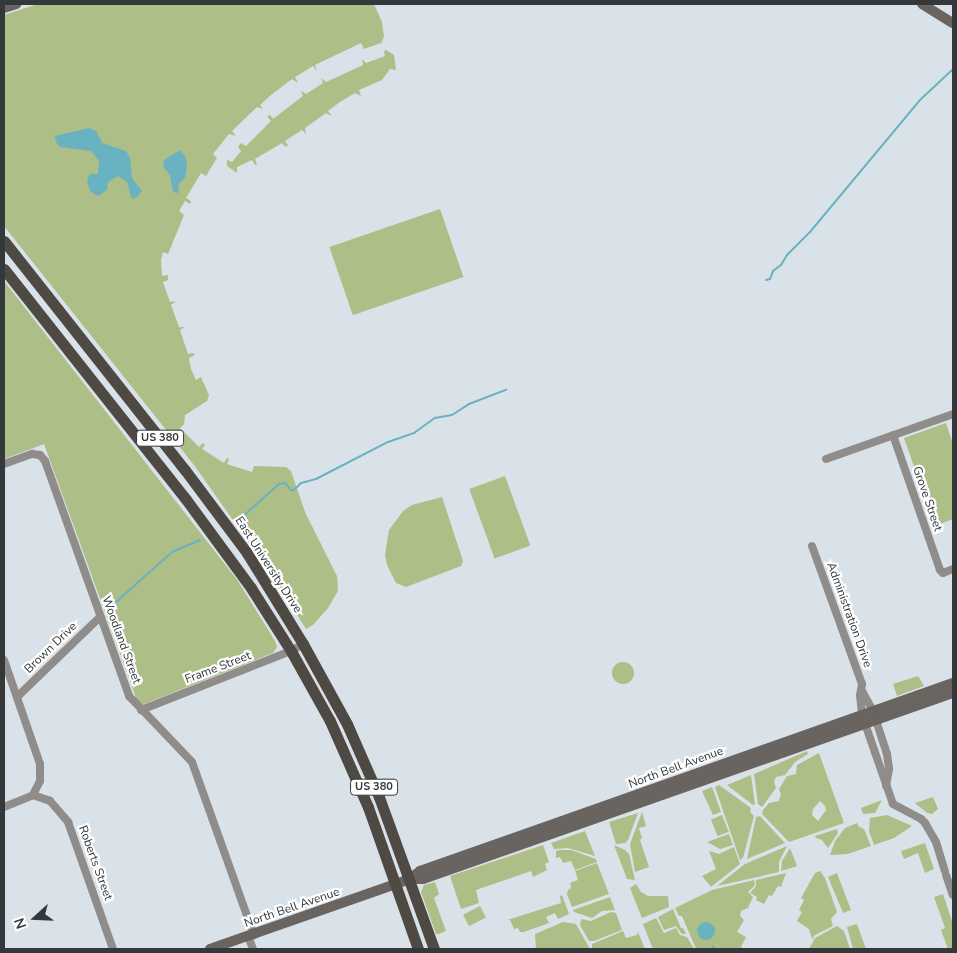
<!DOCTYPE html>
<html>
<head>
<meta charset="utf-8">
<style>
  body { margin:0 }
  #map { position:relative; width:957px; height:953px; overflow:hidden; background:#d9e2e9; font-family:"Nunito Sans",sans-serif }
  div>[style] { position:absolute }
  .green>* { inset:0; background:#adbe87; transform-origin:0 0 }
  .round { border-radius:50% }
  .water>* { inset:0; background:#68b2c1 }
  .stream>* { height:2px; margin:-1px; padding:0 1px; transform-origin:1px; border-radius:1px; background:#68b2c1 }
  .street>* { height:8px; margin:-4px; padding:0 4px; transform-origin:4px; border-radius:4px; background:#908c89 }
  .secondary>* { height:10px; margin:-5px; padding:0 5px; transform-origin:5px; border-radius:5px; background:#6a6460 }
  .primary>* { height:11px; margin:-5.5px; padding:0 5.5px; transform-origin:5.5px; border-radius:5.5px; background:#4f4943 }
  span { translate:-50% -50%; white-space:nowrap; text-align:center; line-height:1.15; -webkit-text-stroke:4.5px #fff; paint-order:stroke }
  .shield-label span { padding:1px 4px; background:#fff; border:1px solid; border-radius:4px; -webkit-text-stroke-width:0 }
  .shield-label { font-size:11px; color:#34383b; font-weight:700 }
  .street-label { font-size:12px; color:#34383b }
  .frame { position:absolute; inset:0; border:5px solid #34383b; pointer-events:none }
  .north { position:absolute; left:10px; top:893px; width:50px; height:50px; -webkit-text-stroke:4px #fff; paint-order:stroke; rotate:250deg; font-size:14px; font-weight:700; line-height:20px; text-align:center; color:#34383b }
  .north::after { content:''; display:block; margin:auto; width:18px; height:22px; background:#34383b; clip-path:polygon(50% 0,100% 100%,50% 72%,0 100%) }
</style>
</head>
<body>
<div id="map">
  <div class="green">
    <i style="clip-path:polygon(38px 4px,374px 4px,382px 22px,384px 37px,381px 43px,364px 49px,361px 43px,315px 65px,317px 71px,313px 66px,295px 77px,298px 83px,292px 79px,271px 95px,260px 105px,263px 109px,257px 107px,232px 131px,236px 136px,229px 134px,213px 154px,217px 158px,206px 176px,201px 173px,186px 198px,191px 201px,190px 204px,185px 201px,179px 211px,184px 215px,168px 254px,163px 252px,161px 260px,162px 276px,168px 275px,168px 280px,163px 282px,170px 302px,176px 301px,171px 305px,179px 327px,185px 327px,180px 330px,188px 354px,193px 353px,195px 355px,189px 358px,191px 369px,196px 380px,201px 377px,209px 395px,207px 401px,185px 415px,184px 424px,180px 428px,199px 447px,203px 443px,205px 445px,202px 449px,224px 463px,227px 458px,229px 459px,227px 464px,252px 472px,254px 466px,286px 467px,291px 471px,305px 512px,337px 576px,338px 591px,328px 608px,313px 625px,306px 629px,276px 581px,194px 465px,4px 226px,4px 15px)"></i>
    <i style="clip-path:polygon(386px 50px,394px 55px,396px 70px,390px 69px,382px 80px,359px 90px,361px 96px,355px 93px,340px 102px,328px 111px,332px 116px,326px 113px,305px 128px,306px 134px,302px 130px,285px 141px,288px 145px,286px 147px,282px 143px,255px 159px,257px 164px,255px 165px,252px 160px,237px 167px,237px 173px,227px 166px,227px 160px,232px 162px,241px 151px,238px 147px,241px 143px,246px 146px,271px 121px,267px 116px,270px 115px,273px 119px,303px 96px,301px 91px,306px 94px,323px 83px,321px 78px,326px 82px,363px 65px,362px 59px,366px 63px,385px 56px,384px 51px)"></i>
    <i style="left:440px;top:209px;width:72px;height:117px;rotate:71deg"></i>
    <i style="clip-path:polygon(4px 281px,238px 581px,275px 641px,277px 647px,273px 653px,139px 706px,44px 444px,4px 459px)"></i>
    <i style="clip-path:polygon(946px 423px,953px 444px,953px 519px,935px 526px,904px 438px)"></i>
    <i style="left:505px;top:476px;width:74px;height:38px;rotate:70deg"></i>
    <i style="clip-path:polygon(442px 497px,463px 561px,461px 566px,406px 587px,396px 583px,387px 565px,385px 555px,389px 530px,403px 511px,412px 505px)"></i>
    <i class="round" style="left:612px;top:662px;width:22px;height:22px"></i>
    <i style="clip-path:polygon(918px 676px,924px 686px,897px 696px,893px 684px)"></i>
    <i style="clip-path:polygon(807px 751px,808px 754px,795px 762px,785px 775px,776px 777px,774px 782px,776px 788px,762px 807px,758px 804px,754px 774px)"></i>
    <i style="clip-path:polygon(evenodd,819px 753px,844px 823px,789px 842px,762px 814px,763px 810px,769px 803px,779px 801px,781px 794px,779px 789px,787px 776px,796px 774px,797px 765px,819px 753px,820px 801px,825px 806px,826px 810px,818px 821px,812px 815px,813px 809px,820px 801px)"></i>
    <i style="clip-path:polygon(751px 775px,755px 804px,753px 805px,727px 785px)"></i>
    <i style="clip-path:polygon(719px 785px,751px 808px,750px 812px,754px 816px,743px 858px,740px 860px,715px 787px)"></i>
    <i style="clip-path:polygon(712px 787px,721px 812px,713px 815px,702px 791px)"></i>
    <i style="clip-path:polygon(933px 797px,938px 809px,932px 814px,927px 813px,915px 803px)"></i>
    <i style="clip-path:polygon(882px 800px,875px 813px,863px 814px,861px 808px)"></i>
    <i style="clip-path:polygon(642px 812px,646px 826px,639px 828px,642px 838px,640px 840px,649px 867px,635px 872px,630px 844px)"></i>
    <i style="clip-path:polygon(638px 813px,628px 840px,625px 843px,616px 844px,609px 822px)"></i>
    <i style="left:722px;top:815px;width:18px;height:12px;rotate:68deg"></i>
    <i style="clip-path:polygon(887px 815px,912px 826px,894px 838px,874px 845px,869px 831px,870px 818px)"></i>
    <i style="clip-path:polygon(760px 816px,785px 843px,747px 859px,756px 817px)"></i>
    <i style="clip-path:polygon(857px 823px,859px 827px,864px 829px,871px 846px,848px 854px,830px 855px,835px 841px,845px 828px)"></i>
    <i style="clip-path:polygon(837px 829px,838px 833px,828px 848px,822px 840px,816px 838px,815px 836px)"></i>
    <i style="clip-path:polygon(585px 831px,595px 856px,568px 848px,554px 849px,551px 843px)"></i>
    <i style="clip-path:polygon(729px 834px,733px 845px,720px 849px,707px 842px)"></i>
    <i style="clip-path:polygon(925px 843px,934px 869px,925px 873px,918px 853px,904px 859px,901px 851px)"></i>
    <i style="clip-path:polygon(543px 845px,549px 862px,545px 864px,547px 870px,533px 877px,531px 871px,476px 890px,479px 903px,461px 909px,450px 876px)"></i>
    <i style="clip-path:polygon(614px 845px,625px 850px,629px 854px,635px 880px,627px 879px)"></i>
    <i style="clip-path:polygon(787px 846px,779px 862px,779px 872px,717px 886px,745px 864px)"></i>
    <i style="clip-path:polygon(734px 847px,740px 864px,711px 887px,702px 876px,716px 869px,709px 851px,719px 854px)"></i>
    <i style="clip-path:polygon(790px 848px,797px 866px,781px 871px,782px 861px)"></i>
    <i style="clip-path:polygon(559px 850px,571px 850px,596px 859px,597px 862px,575px 870px,571px 861px,563px 863px,560px 857px,556px 858px,556px 851px)"></i>
    <i style="clip-path:polygon(597px 863px,609px 894px,572px 907px,567px 894px,568px 890px,571px 888px,570px 883px,578px 880px,575px 871px)"></i>
    <i style="clip-path:polygon(820px 871px,825px 878px,837px 912px,831px 919px,833px 926px,815px 935px,812px 939px,809px 929px,797px 921px,802px 912px,799px 910px,804px 900px,801px 898px,815px 873px)"></i>
    <i style="clip-path:polygon(786px 873px,781px 887px,778px 886px,772px 896px,769px 895px,764px 904px,756px 900px,757px 897px,750px 893px,756px 886px,756px 880px)"></i>
    <i style="clip-path:polygon(837px 873px,851px 910px,843px 913px,828px 877px)"></i>
    <i style="clip-path:polygon(754px 880px,755px 885px,748px 892px,753px 897px,748px 908px,741px 911px,740px 916px,744px 920px,737px 932px,746px 937px,741px 947px,744px 949px,696px 949px,682px 916px,679px 916px,675px 908px,712px 890px)"></i>
    <i style="clip-path:polygon(435px 882px,439px 894px,434px 898px,446px 931px,439px 934px,436px 934px,421px 892px,424px 885px)"></i>
    <i style="clip-path:polygon(636px 884px,641px 892px,648px 896px,668px 896px,669px 907px,642px 918px,630px 888px)"></i>
    <i style="clip-path:polygon(943px 894px,953px 924px,953px 949px,948px 949px,941px 930px,945px 928px,934px 897px)"></i>
    <i style="clip-path:polygon(562px 895px,569px 914px,558px 919px,555px 913px,546px 917px,549px 923px,524px 932px,520px 932px,518px 928px,514px 929px,510px 920px,507px 920px,561px 903px,560px 896px)"></i>
    <i style="clip-path:polygon(610px 897px,615px 910px,602px 911px,592px 918px,574px 912px,573px 910px)"></i>
    <i style="left:480px;top:906px;width:13px;height:19px;rotate:63deg"></i>
    <i style="clip-path:polygon(673px 909px,681px 928px,683px 928px,686px 934px,682px 934px,676px 926px,664px 930px,658px 917px)"></i>
    <i style="clip-path:polygon(611px 912px,616px 913px,622px 930px,594px 941px,589px 941px,580px 925px,581px 919px,591px 921px)"></i>
    <i style="clip-path:polygon(656px 918px,664px 933px,676px 928px,680px 935px,687px 937px,694px 949px,653px 949px,643px 924px)"></i>
    <i style="clip-path:polygon(563px 922px,576px 924px,590px 949px,536px 949px,535px 934px)"></i>
    <i style="clip-path:polygon(857px 924px,866px 949px,853px 949px,847px 927px)"></i>
    <i style="clip-path:polygon(837px 926px,844px 931px,850px 949px,809px 949px,815px 938px)"></i>
    <i style="clip-path:polygon(623px 931px,626px 938px,637px 935px,638px 932px,645px 949px,592px 949px,592px 944px)"></i>
  </div>
  <div class="water">
    <i style="clip-path:polygon(89px 128px,96px 131px,102px 143px,126px 151px,130px 158px,132px 178px,142px 191px,137px 197px,132px 199px,127px 182px,118px 176px,108px 182px,107px 190px,98px 196px,90px 191px,87px 181px,90px 174px,98px 174px,99px 161px,91px 151px,60px 147px,56px 142px,55px 136px)"></i>
    <i style="clip-path:polygon(180px 150px,185px 156px,187px 165px,185px 178px,179px 183px,178px 193px,173px 192px,170px 175px,163px 167px,164px 160px)"></i>
    <i class="round" style="left:697px;top:922px;width:18px;height:18px"></i>
  </div>
  <div class="stream">
    <i style="left:766px;top:280px;width:4px;rotate:-14deg"></i>
    <i style="left:770px;top:279px;width:9px;rotate:-69deg"></i>
    <i style="left:773px;top:271px;width:10px;rotate:-37deg"></i>
    <i style="left:781px;top:265px;width:12px;rotate:-59deg"></i>
    <i style="left:787px;top:255px;width:33px;rotate:-45deg"></i>
    <i style="left:810px;top:232px;width:172px;rotate:-50.2deg"></i>
    <i style="left:920px;top:100px;width:45px;rotate:-43.2deg"></i>
    <i style="left:240px;top:519px;width:52px;rotate:-41.9deg"></i>
    <i style="left:279px;top:484px;width:6px;rotate:-9deg"></i>
    <i style="left:285px;top:483px;width:9px;rotate:49deg"></i>
    <i style="left:291px;top:490px;width:3px"></i>
    <i style="left:294px;top:490px;width:10px;rotate:-45deg"></i>
    <i style="left:301px;top:483px;width:16px;rotate:-15deg"></i>
    <i style="left:316px;top:479px;width:81px;rotate:-27.2deg"></i>
    <i style="left:388px;top:442px;width:28px;rotate:-19deg"></i>
    <i style="left:414px;top:433px;width:26px;rotate:-36deg"></i>
    <i style="left:435px;top:418px;width:17px;rotate:-10deg"></i>
    <i style="left:452px;top:415px;width:20px;rotate:-33deg"></i>
    <i style="left:469px;top:404px;width:40px;rotate:-21deg"></i>
    <i style="left:107px;top:610px;width:87px;rotate:-41.7deg"></i>
    <i style="left:172px;top:552px;width:30px;rotate:-23deg"></i>
    <i style="left:713px;top:946px;width:3px;rotate:72deg"></i>
  </div>
  <div class="street">
    <i style="left:893px;top:435px;width:143px;rotate:70.8deg"></i>
    <i style="left:940px;top:570px;width:4px;rotate:45deg"></i>
    <i style="left:943px;top:573px;width:11px;rotate:-22deg"></i>
    <i style="left:826px;top:459px;width:135px;rotate:-19.5deg"></i>
    <i style="left:4px;top:464px;width:30px;rotate:-20deg"></i>
    <i style="left:32px;top:454px;width:8px;rotate:7deg"></i>
    <i style="left:40px;top:455px;width:8px;rotate:50deg"></i>
    <i style="left:45px;top:461px;width:250px;rotate:70.3deg"></i>
    <i style="left:129px;top:696px;width:91px;rotate:46.3deg"></i>
    <i style="left:192px;top:762px;width:184px;rotate:70.3deg"></i>
    <i style="left:812px;top:546px;width:147px;rotate:70.1deg"></i>
    <i style="left:862px;top:684px;width:11px;rotate:100deg"></i>
    <i style="left:860px;top:695px;width:20px;rotate:84deg"></i>
    <i style="left:862px;top:715px;width:94px;rotate:70.8deg"></i>
    <i style="left:893px;top:804px;width:32px;rotate:28deg"></i>
    <i style="left:921px;top:819px;width:6px;rotate:45deg"></i>
    <i style="left:925px;top:823px;width:22px;rotate:60deg"></i>
    <i style="left:936px;top:842px;width:30px;rotate:73deg"></i>
    <i style="left:4px;top:660px;width:110px;rotate:70.9deg"></i>
    <i style="left:40px;top:764px;width:17px;rotate:90deg"></i>
    <i style="left:40px;top:781px;width:16px;rotate:117deg"></i>
    <i style="left:862px;top:691px;width:23px;rotate:61deg"></i>
    <i style="left:873px;top:711px;width:45px;rotate:72deg"></i>
    <i style="left:887px;top:754px;width:15px;rotate:82deg"></i>
    <i style="left:889px;top:769px;width:17px;rotate:100deg"></i>
    <i style="left:18px;top:696px;width:114px;rotate:-43.9deg"></i>
    <i style="left:141px;top:710px;width:161px;rotate:-21.5deg"></i>
    <i style="left:291px;top:651px;width:14px;rotate:-30deg"></i>
    <i style="left:33px;top:795px;width:18px;rotate:19deg"></i>
    <i style="left:50px;top:801px;width:28px;rotate:49deg"></i>
    <i style="left:68px;top:822px;width:135px;rotate:70.5deg"></i>
    <i style="left:4px;top:807px;width:31px;rotate:-22deg"></i>
    <i style="left:946px;top:875px;width:21px;rotate:71deg"></i>
    <i style="left:248px;top:936px;width:14px;rotate:69deg"></i>
  </div>
  <div class="secondary">
    <i style="left:922px;top:4px;width:36px;rotate:32deg"></i>
    <i style="left:4px;top:8px;width:13px;rotate:-18deg"></i>
    <i style="left:410px;top:879px;width:13px;rotate:-39deg"></i>
    <i style="left:420px;top:871px;width:565px;rotate:-19.43deg"></i>
    <i style="left:210px;top:949px;width:212px;rotate:-19.3deg"></i>
    <i style="left:410px;top:879px;width:13px"></i>
    <i style="left:423px;top:879px;width:562px;rotate:-19.34deg"></i>
  </div>
  <div class="primary">
    <i style="left:4px;top:241px;width:292px;rotate:51.7deg"></i>
    <i style="left:185px;top:470px;width:104px;rotate:53.2deg"></i>
    <i style="left:247px;top:553px;width:107px;rotate:58.4deg"></i>
    <i style="left:303px;top:644px;width:91px;rotate:61.2deg"></i>
    <i style="left:347px;top:724px;width:80px;rotate:66.3deg"></i>
    <i style="left:379px;top:797px;width:162px;rotate:70.1deg"></i>
    <i style="left:4px;top:269px;width:292px;rotate:51.7deg"></i>
    <i style="left:185px;top:498px;width:112px;rotate:53.7deg"></i>
    <i style="left:251px;top:588px;width:75px;rotate:57.6deg"></i>
    <i style="left:291px;top:651px;width:80px;rotate:60.9deg"></i>
    <i style="left:330px;top:721px;width:94px;rotate:66.2deg"></i>
    <i style="left:368px;top:807px;width:151px;rotate:70.6deg"></i>
  </div>
  <div class="shield-label">
    <span style="left:160px;top:438px">US 380</span>
    <span style="left:374px;top:787px">US 380</span>
  </div>
  <div class="street-label">
    <span style="left:927px;top:499px;rotate:71deg">Grove Street</span>
    <span style="left:268px;top:565px;rotate:57deg">East University Drive</span>
    <span style="left:849px;top:615px;rotate:70deg">Administration Drive</span>
    <span style="left:121px;top:640px;rotate:70deg">Woodland Street</span>
    <span style="left:51px;top:648px;rotate:-44deg">Brown Drive</span>
    <span style="left:218px;top:668px;rotate:-21deg">Frame Street</span>
    <span style="left:676px;top:768px;rotate:-20deg">North Bell Avenue</span>
    <span style="left:95px;top:863px;rotate:70deg">Roberts Street</span>
    <span style="left:292px;top:908px;rotate:-19deg">North Bell Avenue</span>
  </div>
  <div class="frame"></div>
  <div class="north">N</div>
</div>
</body>
</html>
